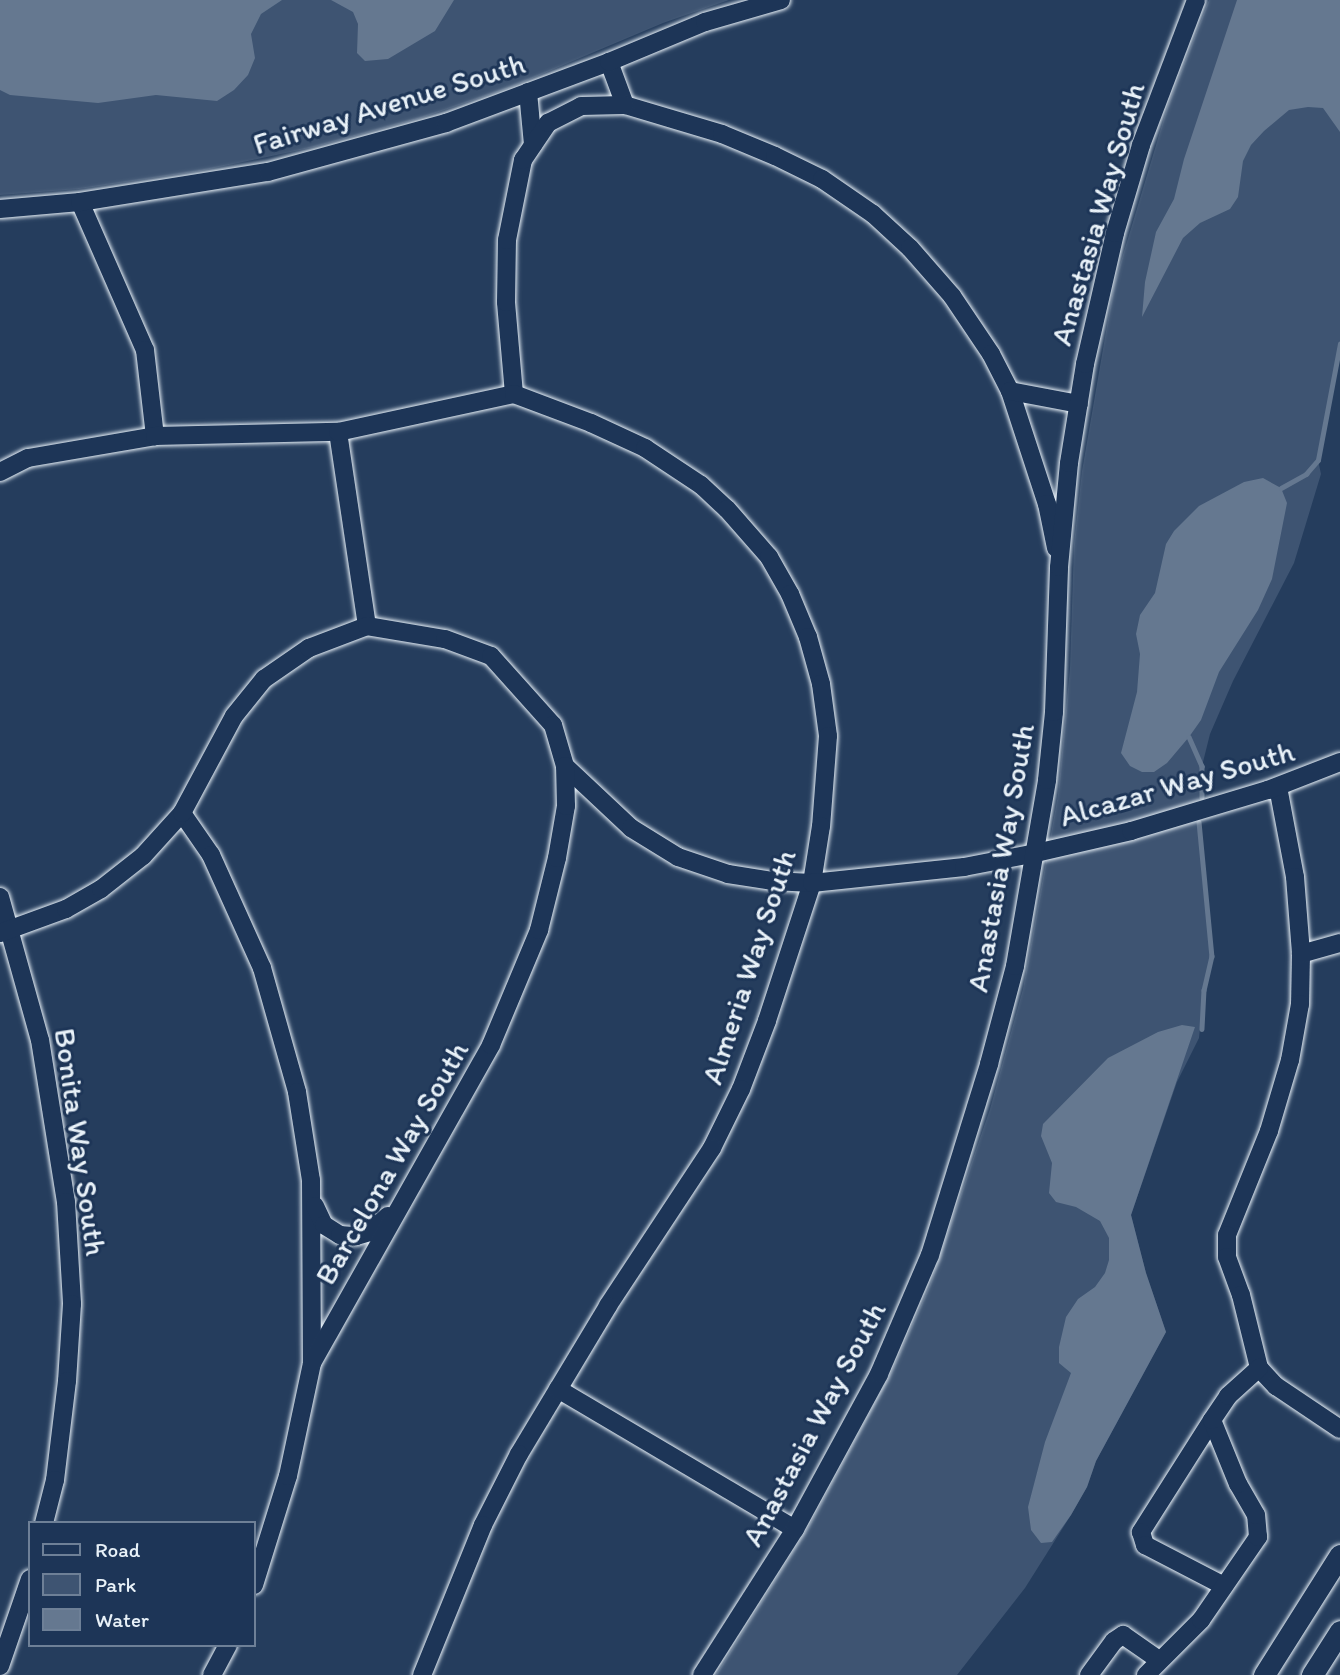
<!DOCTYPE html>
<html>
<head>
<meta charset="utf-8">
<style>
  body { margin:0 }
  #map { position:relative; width:1340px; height:1675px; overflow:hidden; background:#253d5d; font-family:Itim,sans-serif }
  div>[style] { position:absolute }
  .green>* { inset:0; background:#3e5472 }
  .water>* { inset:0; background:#657890 }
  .stream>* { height:4.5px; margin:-2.25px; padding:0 2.25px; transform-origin:2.25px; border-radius:2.25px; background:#657890 }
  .roads { filter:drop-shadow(0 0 2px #e8f1f8) drop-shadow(0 0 2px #e8f1f8) }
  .minor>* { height:18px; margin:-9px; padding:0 9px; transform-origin:9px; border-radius:9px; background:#1d3557 }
  .major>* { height:21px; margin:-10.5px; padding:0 10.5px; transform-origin:10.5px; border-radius:10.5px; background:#1d3557 }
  span { translate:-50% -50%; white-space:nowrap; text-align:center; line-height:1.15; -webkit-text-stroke:6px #1d3557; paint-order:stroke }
  .street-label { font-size:30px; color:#e8f1f8 }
  .legend { position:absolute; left:28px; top:1521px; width:228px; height:126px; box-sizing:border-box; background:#1d3557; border:2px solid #6e8097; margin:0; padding:9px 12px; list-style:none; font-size:21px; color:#e8f1f8 }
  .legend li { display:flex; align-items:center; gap:14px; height:35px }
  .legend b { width:35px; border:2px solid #6e8097 }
</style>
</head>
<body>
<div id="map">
  <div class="green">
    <i style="clip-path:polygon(0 0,729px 0,663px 23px,509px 88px,421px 118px,314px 147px,200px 171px,79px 189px,0 195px)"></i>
    <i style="clip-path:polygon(1209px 0,1340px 0,1340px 344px,1318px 460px,1321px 474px,1294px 563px,1233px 681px,1210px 734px,1202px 766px,1204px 788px,1198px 832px,1212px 956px,1204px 991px,1199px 1038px,1177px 1082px,1131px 1215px,1146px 1273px,1166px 1332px,1096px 1461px,1087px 1487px,1071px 1515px,1025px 1588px,957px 1675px,716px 1675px,809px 1526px,891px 1373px,930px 1285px,990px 1109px,1023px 989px,1058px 795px,1070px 668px,1074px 544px,1082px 471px,1114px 285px,1168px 105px)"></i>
  </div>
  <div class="water">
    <i style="clip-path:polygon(0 0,282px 0,261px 14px,251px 34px,255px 58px,248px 75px,234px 90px,217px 101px,156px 95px,98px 103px,10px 95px,0 90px)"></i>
    <i style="clip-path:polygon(331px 0,454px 0,435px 31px,388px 59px,365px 61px,357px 53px,358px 24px,353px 12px)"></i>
    <i style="clip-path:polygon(1237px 0,1340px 0,1340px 132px,1323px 108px,1308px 107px,1289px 110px,1264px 131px,1251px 145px,1243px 161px,1238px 197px,1230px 209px,1200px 223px,1183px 238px,1142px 317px,1145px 282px,1156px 232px,1174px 199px,1184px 159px)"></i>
    <i style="clip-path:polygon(1263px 478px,1281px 488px,1287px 503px,1272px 579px,1258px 610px,1219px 672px,1201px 720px,1189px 737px,1167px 763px,1154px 772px,1142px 772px,1130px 766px,1121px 753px,1137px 692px,1140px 654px,1136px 634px,1140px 615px,1155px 593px,1166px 544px,1174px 531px,1199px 506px,1244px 482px)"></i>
    <i style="clip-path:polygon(1182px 1025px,1195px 1027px,1131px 1215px,1146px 1273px,1166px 1332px,1096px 1461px,1087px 1487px,1071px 1515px,1052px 1542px,1041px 1543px,1031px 1530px,1028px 1507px,1045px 1442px,1071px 1373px,1059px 1363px,1059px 1347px,1066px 1317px,1078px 1299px,1095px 1287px,1105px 1273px,1109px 1260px,1109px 1238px,1100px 1221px,1076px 1207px,1056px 1202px,1049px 1193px,1052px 1163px,1041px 1136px,1043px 1124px,1108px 1058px,1158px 1032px)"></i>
  </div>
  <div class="stream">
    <i style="left:1281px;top:488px;width:29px;rotate:-29deg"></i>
    <i style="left:1306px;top:474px;width:18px;rotate:-49deg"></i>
    <i style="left:1318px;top:460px;width:118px;rotate:-79.3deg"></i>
    <i style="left:1189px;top:737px;width:32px;rotate:66deg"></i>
    <i style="left:1202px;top:766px;width:31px;rotate:90deg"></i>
    <i style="left:1199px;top:822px;width:135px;rotate:84.5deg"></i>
    <i style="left:1212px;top:956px;width:35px;rotate:103deg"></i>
    <i style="left:1204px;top:990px;width:39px;rotate:93deg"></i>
  </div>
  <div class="roads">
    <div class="minor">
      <i style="left:609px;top:62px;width:46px;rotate:69.6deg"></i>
      <i style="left:625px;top:105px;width:101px;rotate:16.6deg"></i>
      <i style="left:722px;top:134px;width:57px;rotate:22.5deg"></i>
      <i style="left:775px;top:156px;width:52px;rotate:26.1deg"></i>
      <i style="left:822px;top:179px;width:62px;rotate:34.5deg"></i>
      <i style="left:873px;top:214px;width:50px;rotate:42.6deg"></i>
      <i style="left:910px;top:248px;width:64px;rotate:48.8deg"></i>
      <i style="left:952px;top:296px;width:70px;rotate:56.1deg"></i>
      <i style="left:991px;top:354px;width:42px;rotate:62.8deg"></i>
      <i style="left:1010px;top:391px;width:119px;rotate:71.9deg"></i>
      <i style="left:1047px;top:504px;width:45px;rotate:78.4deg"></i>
      <i style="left:528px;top:92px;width:53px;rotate:84.6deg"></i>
      <i style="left:80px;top:202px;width:162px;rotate:66.3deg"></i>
      <i style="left:145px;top:350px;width:87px;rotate:83.4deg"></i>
      <i style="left:0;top:209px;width:80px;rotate:-5deg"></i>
      <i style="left:80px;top:202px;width:190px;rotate:-9.1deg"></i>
      <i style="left:268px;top:172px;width:185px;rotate:-15.4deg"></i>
      <i style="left:446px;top:123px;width:174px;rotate:-20.5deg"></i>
      <i style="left:609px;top:62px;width:104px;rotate:-22.6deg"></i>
      <i style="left:705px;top:22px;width:79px;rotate:-16.1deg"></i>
      <i style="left:1010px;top:391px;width:70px;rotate:10.7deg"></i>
      <i style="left:514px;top:394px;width:92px;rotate:-95deg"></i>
      <i style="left:506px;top:302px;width:62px;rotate:-89.1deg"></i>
      <i style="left:507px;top:240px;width:82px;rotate:-78.7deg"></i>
      <i style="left:523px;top:160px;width:45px;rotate:-56deg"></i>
      <i style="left:548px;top:123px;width:37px;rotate:-27deg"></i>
      <i style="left:581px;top:106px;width:44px;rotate:-1.3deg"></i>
      <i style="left:338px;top:432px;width:196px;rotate:81.5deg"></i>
      <i style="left:0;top:472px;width:31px;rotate:-27deg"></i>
      <i style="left:28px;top:458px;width:129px;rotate:-9.8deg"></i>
      <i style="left:155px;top:436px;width:183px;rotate:-1.3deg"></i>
      <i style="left:338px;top:432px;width:180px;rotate:-12.2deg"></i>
      <i style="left:514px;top:394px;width:82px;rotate:20.6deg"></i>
      <i style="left:591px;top:423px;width:60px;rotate:24.8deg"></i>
      <i style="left:645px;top:448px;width:67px;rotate:33.5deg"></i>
      <i style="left:701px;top:485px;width:35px;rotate:43deg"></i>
      <i style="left:727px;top:509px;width:64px;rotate:48.8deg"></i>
      <i style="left:769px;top:557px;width:43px;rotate:60.4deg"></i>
      <i style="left:790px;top:594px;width:47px;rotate:67.3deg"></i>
      <i style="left:808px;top:637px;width:49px;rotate:74.5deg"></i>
      <i style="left:821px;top:684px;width:52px;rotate:82.3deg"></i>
      <i style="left:828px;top:736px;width:90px;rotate:94.4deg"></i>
      <i style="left:821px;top:826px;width:58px;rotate:99deg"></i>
      <i style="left:812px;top:883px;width:145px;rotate:108.1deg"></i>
      <i style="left:767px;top:1021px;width:73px;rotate:110.9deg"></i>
      <i style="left:741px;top:1089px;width:66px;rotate:116.2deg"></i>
      <i style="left:712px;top:1148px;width:189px;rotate:123.4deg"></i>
      <i style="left:608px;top:1306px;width:173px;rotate:121deg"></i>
      <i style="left:519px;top:1454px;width:80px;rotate:116.9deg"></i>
      <i style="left:483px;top:1525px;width:162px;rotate:112.1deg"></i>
      <i style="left:1278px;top:787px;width:92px;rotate:79.3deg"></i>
      <i style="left:1295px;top:877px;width:77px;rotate:85.5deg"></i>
      <i style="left:1301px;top:954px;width:50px;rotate:91.1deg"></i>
      <i style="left:1300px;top:1004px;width:57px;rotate:100.1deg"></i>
      <i style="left:1290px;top:1060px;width:74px;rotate:106.5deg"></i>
      <i style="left:1269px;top:1131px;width:112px;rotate:112deg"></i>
      <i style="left:1227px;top:1235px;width:22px;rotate:90deg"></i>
      <i style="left:1227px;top:1257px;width:40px;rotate:69.8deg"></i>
      <i style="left:1241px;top:1295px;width:75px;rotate:76.1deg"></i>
      <i style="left:1259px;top:1368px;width:25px;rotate:47deg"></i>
      <i style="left:1276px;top:1386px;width:77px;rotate:33.9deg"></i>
      <i style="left:182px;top:813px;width:51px;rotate:55.4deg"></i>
      <i style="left:211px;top:855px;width:124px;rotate:65.7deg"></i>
      <i style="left:262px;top:968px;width:129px;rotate:74.2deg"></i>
      <i style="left:297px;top:1092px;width:89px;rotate:81deg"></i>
      <i style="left:311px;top:1180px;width:181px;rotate:89.7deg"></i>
      <i style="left:0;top:897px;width:148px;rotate:74.4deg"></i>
      <i style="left:40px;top:1040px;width:164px;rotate:80.9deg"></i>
      <i style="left:66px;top:1202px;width:102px;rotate:86.6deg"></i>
      <i style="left:72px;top:1304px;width:77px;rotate:93.7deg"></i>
      <i style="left:67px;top:1381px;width:100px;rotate:96.9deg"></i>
      <i style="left:55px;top:1480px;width:44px;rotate:104.3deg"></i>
      <i style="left:0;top:933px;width:70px;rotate:-20deg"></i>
      <i style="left:66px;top:909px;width:40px;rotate:-29.7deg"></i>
      <i style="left:101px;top:889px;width:53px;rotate:-38.2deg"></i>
      <i style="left:143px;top:856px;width:58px;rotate:-47.8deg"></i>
      <i style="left:182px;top:813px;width:110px;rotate:-61.8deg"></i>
      <i style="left:234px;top:716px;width:48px;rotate:-51deg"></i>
      <i style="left:264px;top:679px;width:55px;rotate:-34.6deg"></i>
      <i style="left:309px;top:648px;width:62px;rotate:-20.8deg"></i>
      <i style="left:367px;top:626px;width:79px;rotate:9.5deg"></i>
      <i style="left:445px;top:639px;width:49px;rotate:20.3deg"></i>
      <i style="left:491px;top:656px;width:93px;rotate:48.1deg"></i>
      <i style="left:553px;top:725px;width:43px;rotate:73.7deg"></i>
      <i style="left:565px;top:766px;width:91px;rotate:43.2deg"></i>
      <i style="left:631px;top:828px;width:55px;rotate:31.7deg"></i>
      <i style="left:678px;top:857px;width:53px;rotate:18.8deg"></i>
      <i style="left:728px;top:874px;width:46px;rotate:8.8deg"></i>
      <i style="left:773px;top:881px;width:39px;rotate:3deg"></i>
      <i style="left:812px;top:883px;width:153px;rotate:-6deg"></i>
      <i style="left:964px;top:867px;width:73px;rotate:-11deg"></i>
      <i style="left:1036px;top:853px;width:98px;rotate:-13deg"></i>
      <i style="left:1131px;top:831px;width:143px;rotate:-16.7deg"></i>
      <i style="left:1268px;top:790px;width:77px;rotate:-21.3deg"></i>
      <i style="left:1301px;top:954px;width:41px;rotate:-15.8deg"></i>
      <i style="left:315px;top:1206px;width:21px;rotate:65deg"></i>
      <i style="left:324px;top:1225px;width:19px;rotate:32deg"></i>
      <i style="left:340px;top:1235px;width:16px;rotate:4deg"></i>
      <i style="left:356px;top:1236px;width:15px;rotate:-16deg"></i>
      <i style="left:370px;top:1232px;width:24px;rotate:-42deg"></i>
      <i style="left:558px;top:1389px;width:275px;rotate:30.6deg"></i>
      <i style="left:1212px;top:1420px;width:133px;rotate:122.4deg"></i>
      <i style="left:1141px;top:1532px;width:14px;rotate:73deg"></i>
      <i style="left:1145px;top:1545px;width:89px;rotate:27.4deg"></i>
      <i style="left:254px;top:1585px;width:114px;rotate:-72.7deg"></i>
      <i style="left:288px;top:1476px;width:116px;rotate:-78deg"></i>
      <i style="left:312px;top:1363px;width:365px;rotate:-60.6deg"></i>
      <i style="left:491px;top:1045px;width:125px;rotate:-67.3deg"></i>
      <i style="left:539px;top:930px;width:74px;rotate:-76deg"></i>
      <i style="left:557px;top:858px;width:53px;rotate:-80.2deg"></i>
      <i style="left:566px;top:806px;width:40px;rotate:-91.4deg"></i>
      <i style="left:0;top:1666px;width:92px;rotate:-71deg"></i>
      <i style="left:212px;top:1675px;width:34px;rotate:-62deg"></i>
      <i style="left:702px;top:1675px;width:173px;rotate:-57.5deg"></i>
      <i style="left:795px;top:1529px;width:176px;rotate:-61.5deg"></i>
      <i style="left:879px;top:1374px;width:129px;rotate:-66.8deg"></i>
      <i style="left:930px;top:1255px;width:200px;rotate:-72.8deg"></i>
      <i style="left:989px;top:1064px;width:101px;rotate:-75.1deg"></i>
      <i style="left:1015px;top:966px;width:189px;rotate:-80.2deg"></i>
      <i style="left:1047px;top:780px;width:68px;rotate:-84.1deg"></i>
      <i style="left:1054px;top:712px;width:145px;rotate:-88deg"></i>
      <i style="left:1059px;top:567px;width:104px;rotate:-84.5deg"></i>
      <i style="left:1069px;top:463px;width:100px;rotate:-80.8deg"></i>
      <i style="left:1085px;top:364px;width:134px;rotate:-77.1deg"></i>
      <i style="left:1115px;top:233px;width:92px;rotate:-73.5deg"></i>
      <i style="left:1141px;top:145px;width:155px;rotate:-69.2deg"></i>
      <i style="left:1089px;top:1675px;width:42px;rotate:-53.7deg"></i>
      <i style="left:1114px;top:1641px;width:11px;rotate:-34deg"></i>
      <i style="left:1123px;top:1635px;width:44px;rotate:34.8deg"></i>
      <i style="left:1146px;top:1675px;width:78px;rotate:-45deg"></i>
      <i style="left:1201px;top:1620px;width:101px;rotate:-55.5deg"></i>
      <i style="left:1258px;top:1537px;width:22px;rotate:-95deg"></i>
      <i style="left:1256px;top:1515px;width:36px;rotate:-120deg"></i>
      <i style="left:1238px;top:1484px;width:69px;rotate:-112.1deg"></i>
      <i style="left:1212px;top:1420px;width:29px;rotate:-56deg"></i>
      <i style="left:1228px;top:1396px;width:42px;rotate:-42.1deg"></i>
    </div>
    <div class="major">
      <i style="left:1264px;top:1675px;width:142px;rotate:-57.7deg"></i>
      <i style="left:1312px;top:1675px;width:52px;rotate:-57.5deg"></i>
    </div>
  </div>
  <div class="street-label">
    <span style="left:389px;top:104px;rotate:-17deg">Fairway Avenue South</span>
    <span style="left:1098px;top:214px;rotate:-74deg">Anastasia Way South</span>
    <span style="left:1177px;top:784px;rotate:-16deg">Alcazar Way South</span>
    <span style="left:1001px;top:858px;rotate:-80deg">Anastasia Way South</span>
    <span style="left:749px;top:967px;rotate:-72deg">Almeria Way South</span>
    <span style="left:80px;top:1142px;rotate:82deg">Bonita Way South</span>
    <span style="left:392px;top:1163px;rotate:-60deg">Barcelona Way South</span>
    <span style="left:814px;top:1424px;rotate:-62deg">Anastasia Way South</span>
  </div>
  <ul class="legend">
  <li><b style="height:9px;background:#1d3557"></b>Road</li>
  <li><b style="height:19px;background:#3e5472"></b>Park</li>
  <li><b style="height:19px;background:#657890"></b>Water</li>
  </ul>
</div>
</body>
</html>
